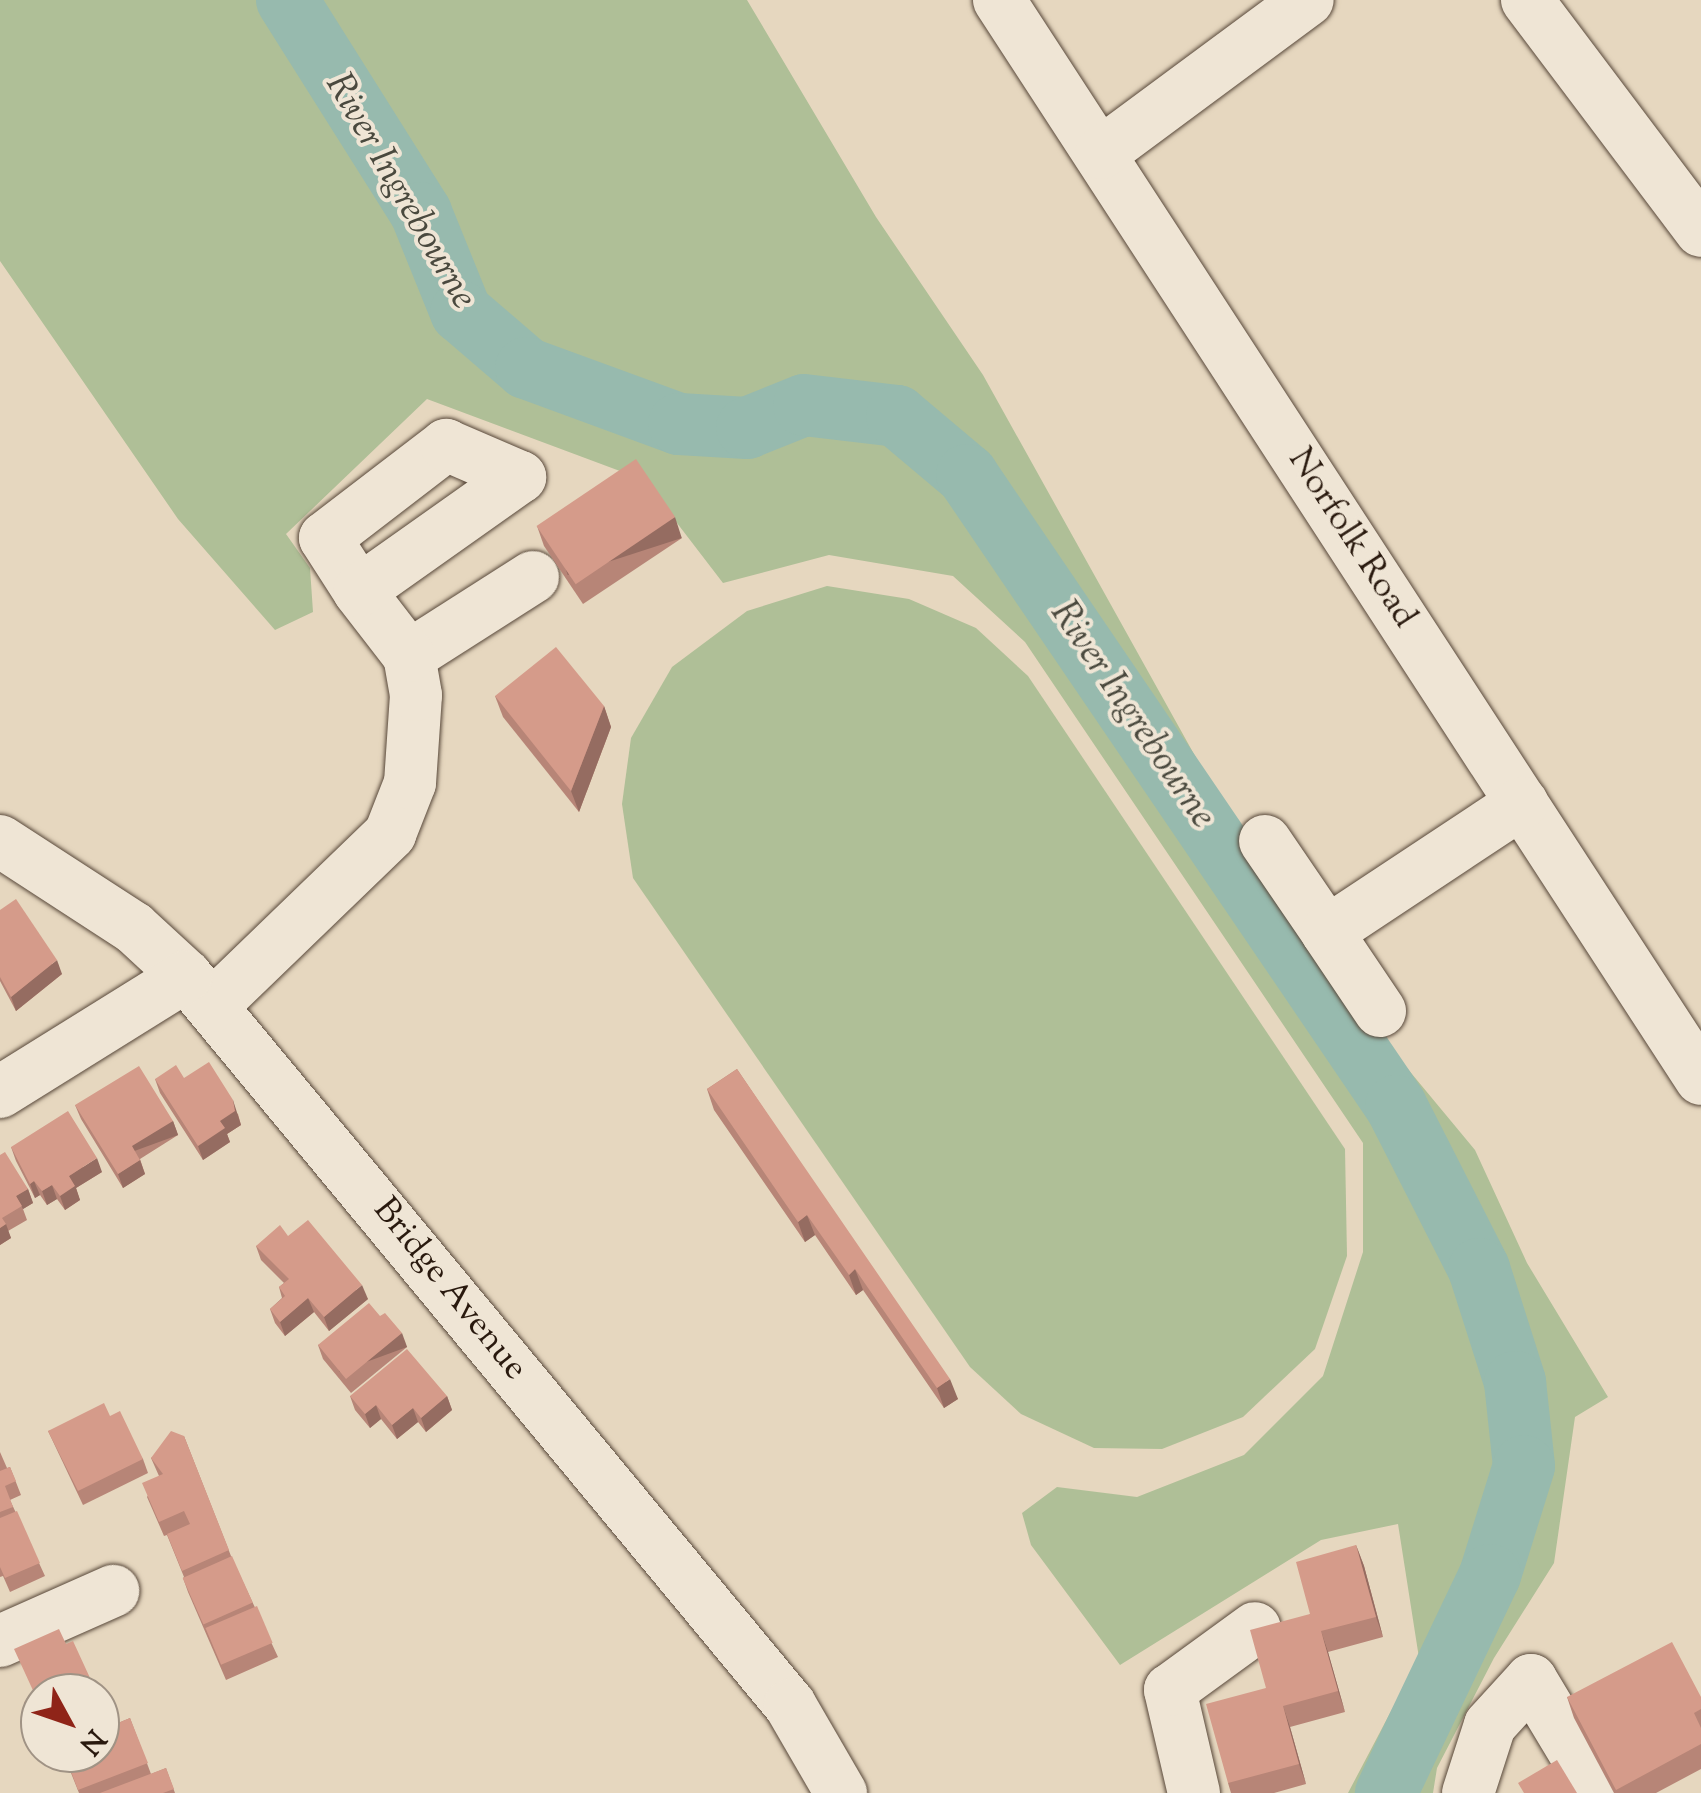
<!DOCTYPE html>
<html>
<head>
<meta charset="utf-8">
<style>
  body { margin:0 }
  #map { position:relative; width:1701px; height:1793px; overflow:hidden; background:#e6d7bf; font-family:"Sorts Mill Goudy",serif }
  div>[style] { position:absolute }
  .green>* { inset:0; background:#afbf97 }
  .river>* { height:62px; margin:-31px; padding:0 31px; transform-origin:31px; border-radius:31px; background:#97baae }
  .roads { filter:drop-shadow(0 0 2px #58483a) drop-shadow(0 0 2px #58483a) }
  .minor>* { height:52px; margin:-26px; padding:0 26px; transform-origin:26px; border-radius:26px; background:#efe5d5 }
  .wall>* { inset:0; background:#b78577 }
  .shaded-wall>* { inset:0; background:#956c61; transform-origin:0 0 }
  .building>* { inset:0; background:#d59b8a; transform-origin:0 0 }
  span { translate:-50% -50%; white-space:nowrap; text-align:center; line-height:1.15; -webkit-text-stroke:8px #efe5d5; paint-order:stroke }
  .street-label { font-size:35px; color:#29190e }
  .water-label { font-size:38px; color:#4a493e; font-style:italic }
  .north { position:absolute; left:20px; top:1673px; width:100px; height:100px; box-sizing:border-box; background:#efe5d5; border:2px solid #a09385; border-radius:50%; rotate:130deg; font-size:28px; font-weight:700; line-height:40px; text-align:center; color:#29190e }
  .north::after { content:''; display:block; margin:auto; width:35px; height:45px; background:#8f2418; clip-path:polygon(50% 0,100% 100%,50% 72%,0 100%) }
</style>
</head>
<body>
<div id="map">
  <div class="green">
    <i style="clip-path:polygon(0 0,747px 0,876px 217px,983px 375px,1219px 799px,1397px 1056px,1475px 1150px,1527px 1263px,1608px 1397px,1575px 1417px,1554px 1563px,1494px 1658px,1437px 1768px,1433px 1793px,1348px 1793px,1419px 1658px,1398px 1524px,1321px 1540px,1120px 1665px,1031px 1545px,1022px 1513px,1057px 1487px,1137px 1497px,1244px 1455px,1323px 1376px,1363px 1252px,1363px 1143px,1025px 642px,953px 576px,829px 555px,723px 583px,644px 480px,427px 399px,286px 534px,310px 568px,313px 612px,275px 630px,178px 519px,0 261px)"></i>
    <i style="clip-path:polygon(827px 586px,909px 599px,976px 628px,1028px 676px,1345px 1149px,1347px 1256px,1315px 1349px,1243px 1417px,1162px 1449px,1094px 1448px,1021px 1414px,970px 1367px,633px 878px,622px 804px,631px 738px,672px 667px,747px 611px)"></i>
  </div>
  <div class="river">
    <i style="left:287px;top:0;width:252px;rotate:57.8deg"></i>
    <i style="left:421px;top:213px;width:107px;rotate:68deg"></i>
    <i style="left:461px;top:312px;width:86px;rotate:40.7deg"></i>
    <i style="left:526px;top:368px;width:163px;rotate:20.1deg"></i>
    <i style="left:679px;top:424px;width:68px;rotate:3.4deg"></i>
    <i style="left:747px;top:428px;width:61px;rotate:-22deg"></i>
    <i style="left:804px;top:405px;width:94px;rotate:6.7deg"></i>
    <i style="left:897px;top:416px;width:92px;rotate:40.1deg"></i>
    <i style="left:967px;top:475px;width:763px;rotate:55.79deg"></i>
    <i style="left:1396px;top:1106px;width:183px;rotate:63deg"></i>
    <i style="left:1479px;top:1269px;width:119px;rotate:72.3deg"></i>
    <i style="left:1515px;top:1382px;width:84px;rotate:83.9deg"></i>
    <i style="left:1524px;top:1466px;width:114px;rotate:107.3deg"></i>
    <i style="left:1490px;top:1575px;width:242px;rotate:115.5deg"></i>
  </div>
  <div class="roads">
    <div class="minor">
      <i style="left:999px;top:0;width:1287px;rotate:56.95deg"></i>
      <i style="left:1527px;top:0;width:289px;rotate:53deg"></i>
      <i style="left:1101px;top:153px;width:257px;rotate:-36.5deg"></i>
      <i style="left:409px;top:656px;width:147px;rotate:-32.5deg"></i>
      <i style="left:0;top:841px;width:160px;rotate:33deg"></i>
      <i style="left:134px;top:928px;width:71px;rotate:42.7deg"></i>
      <i style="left:186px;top:976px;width:947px;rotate:50.36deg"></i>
      <i style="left:790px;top:1705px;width:102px;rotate:59.9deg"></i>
      <i style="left:1265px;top:841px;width:110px;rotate:55.7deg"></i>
      <i style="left:212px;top:1006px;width:248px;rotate:-44deg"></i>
      <i style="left:390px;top:834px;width:55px;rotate:-68.6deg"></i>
      <i style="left:410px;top:783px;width:88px;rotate:-86.1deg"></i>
      <i style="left:416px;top:695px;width:40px;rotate:-100deg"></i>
      <i style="left:409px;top:656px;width:82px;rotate:-127.6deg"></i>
      <i style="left:359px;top:591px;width:63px;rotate:-122.7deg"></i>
      <i style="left:325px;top:538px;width:153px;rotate:-37.5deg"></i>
      <i style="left:446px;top:445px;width:81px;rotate:23.4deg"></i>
      <i style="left:520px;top:477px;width:197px;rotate:144.7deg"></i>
      <i style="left:1380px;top:1011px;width:95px;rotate:-123.9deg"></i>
      <i style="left:1327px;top:932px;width:234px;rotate:-33.5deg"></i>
      <i style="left:0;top:1092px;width:219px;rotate:-31.9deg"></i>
      <i style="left:0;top:1641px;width:124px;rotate:-23.9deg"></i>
      <i style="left:1194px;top:1793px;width:106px;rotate:-103.1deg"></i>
      <i style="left:1170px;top:1690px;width:105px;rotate:-36.1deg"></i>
      <i style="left:1468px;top:1793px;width:71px;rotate:-72.1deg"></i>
      <i style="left:1490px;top:1725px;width:61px;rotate:-47.7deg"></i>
      <i style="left:1531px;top:1680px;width:132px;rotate:59deg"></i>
    </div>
  </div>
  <div class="wall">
    <i style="clip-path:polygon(537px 526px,682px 538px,583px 604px,544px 546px)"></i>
    <i style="clip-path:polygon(495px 696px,604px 706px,611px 727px,579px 812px,503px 717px)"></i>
    <i style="clip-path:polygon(0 910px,62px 974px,16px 1011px,0 981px)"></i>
    <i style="clip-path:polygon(737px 1069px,958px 1399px,944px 1408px,863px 1290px,856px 1295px,815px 1235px,805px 1242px,714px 1110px,707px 1089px)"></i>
    <i style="clip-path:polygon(184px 1078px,238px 1114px,241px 1125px,227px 1134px,230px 1142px,203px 1160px,160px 1093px,155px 1079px)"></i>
    <i style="clip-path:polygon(75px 1105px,173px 1121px,178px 1135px,140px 1159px,145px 1174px,123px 1188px,81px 1119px)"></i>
    <i style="clip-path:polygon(11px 1147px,102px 1172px,76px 1188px,80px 1200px,65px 1210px,57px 1199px,47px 1205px,40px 1195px,35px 1198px,16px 1161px)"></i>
    <i style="clip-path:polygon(0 1155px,28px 1189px,33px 1203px,23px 1209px,27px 1220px,8px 1231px,11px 1238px,0 1245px)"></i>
    <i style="clip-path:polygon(288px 1236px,368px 1299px,329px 1331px,314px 1312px,285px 1336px,275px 1323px,270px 1309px,282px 1298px,279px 1287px,284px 1283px,261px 1260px,256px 1246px)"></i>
    <i style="clip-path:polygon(380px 1316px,407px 1347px,351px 1393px,323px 1359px,318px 1345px)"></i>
    <i style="clip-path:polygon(350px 1396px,447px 1396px,452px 1410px,426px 1432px,418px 1422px,397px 1439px,381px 1419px,370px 1428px,355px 1410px)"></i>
    <i style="clip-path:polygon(110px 1416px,143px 1459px,148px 1473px,83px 1505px,48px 1431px)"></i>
    <i style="clip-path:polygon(184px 1436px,231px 1556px,278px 1657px,226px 1680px,188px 1592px,183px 1578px,184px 1577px,167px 1535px,164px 1536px,147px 1497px,159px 1476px,151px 1458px)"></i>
    <i style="clip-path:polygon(0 1452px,7px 1468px,10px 1467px,21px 1495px,10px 1500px,45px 1576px,10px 1592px,3px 1576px,0 1577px)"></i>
    <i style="clip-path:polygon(1356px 1545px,1364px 1566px,1383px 1637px,1328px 1652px,1345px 1712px,1290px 1727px,1306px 1784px,1274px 1793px,1231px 1793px,1228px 1783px,1266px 1688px,1310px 1614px)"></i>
    <i style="clip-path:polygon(1567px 1697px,1701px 1697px,1701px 1769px,1656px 1793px,1614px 1793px,1574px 1718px)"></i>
    <i style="clip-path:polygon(130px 1718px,151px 1774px,166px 1768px,175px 1793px,79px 1793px,63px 1753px,111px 1726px)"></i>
  </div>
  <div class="shaded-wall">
    <i style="left:675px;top:517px;width:22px;height:120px;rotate:72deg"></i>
    <i style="clip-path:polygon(604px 706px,611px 727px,579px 812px,571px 791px)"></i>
    <i style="clip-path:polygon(57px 960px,62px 974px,16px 1011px,11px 997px)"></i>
    <i style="clip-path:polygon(233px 1100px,241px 1125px,227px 1134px,230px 1142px,203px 1160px,198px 1146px)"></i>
    <i style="left:173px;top:1121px;width:15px;height:48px;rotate:70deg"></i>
    <i style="clip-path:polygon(97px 1158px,102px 1172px,76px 1188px,80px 1200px,65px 1210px,60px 1196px,69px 1176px)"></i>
    <i style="clip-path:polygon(140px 1160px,145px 1174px,123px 1188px,118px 1174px)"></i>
    <i style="clip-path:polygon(34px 1181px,40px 1195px,35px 1198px,30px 1184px)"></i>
    <i style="clip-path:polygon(52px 1185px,57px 1199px,47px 1205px,42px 1191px)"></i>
    <i style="clip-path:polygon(28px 1189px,33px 1203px,23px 1209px,16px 1196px)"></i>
    <i style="clip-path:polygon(807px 1215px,815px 1235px,805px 1242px,798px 1222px)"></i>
    <i style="clip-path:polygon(6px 1224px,11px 1238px,0 1245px,0 1228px)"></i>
    <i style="clip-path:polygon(855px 1269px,863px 1290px,856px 1295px,849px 1275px)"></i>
    <i style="clip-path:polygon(362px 1285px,368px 1299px,329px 1331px,324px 1317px)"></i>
    <i style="clip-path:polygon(308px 1298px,314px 1312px,285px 1336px,280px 1322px)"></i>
    <i style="left:402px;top:1333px;width:15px;height:72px;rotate:70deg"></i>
    <i style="clip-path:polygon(950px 1379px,958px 1399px,944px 1408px,937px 1388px)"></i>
    <i style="clip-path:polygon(447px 1396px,452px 1410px,426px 1432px,421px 1418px)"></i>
    <i style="clip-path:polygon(376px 1405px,381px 1419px,370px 1428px,365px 1414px)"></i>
    <i style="clip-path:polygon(413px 1408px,418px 1422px,397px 1439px,392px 1425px)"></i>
    <i style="clip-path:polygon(1356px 1545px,1364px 1566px,1383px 1637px,1376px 1617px)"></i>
    <i style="clip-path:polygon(1321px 1631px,1328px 1652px,1345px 1712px,1338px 1691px)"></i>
    <i style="clip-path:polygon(1283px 1706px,1290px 1727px,1306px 1784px,1299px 1764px)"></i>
  </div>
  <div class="building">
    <i style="left:636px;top:459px;width:70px;height:120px;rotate:56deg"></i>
    <i style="clip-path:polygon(556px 647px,604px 706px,571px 791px,495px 696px)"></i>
    <i style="clip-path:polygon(16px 899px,57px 960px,11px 997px,0 977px,0 910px)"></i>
    <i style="clip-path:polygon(209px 1062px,233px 1100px,235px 1111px,220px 1121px,225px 1128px,198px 1146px,155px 1079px,176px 1065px,184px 1078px)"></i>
    <i style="clip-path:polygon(139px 1066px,173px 1121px,132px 1146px,140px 1160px,118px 1174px,75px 1105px)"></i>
    <i style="clip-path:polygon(737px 1069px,950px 1379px,937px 1388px,855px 1269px,849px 1275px,807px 1215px,798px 1222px,707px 1089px)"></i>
    <i style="clip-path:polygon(68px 1111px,97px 1158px,69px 1176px,75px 1186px,60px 1196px,52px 1185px,42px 1191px,34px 1181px,30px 1184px,11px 1147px)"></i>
    <i style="clip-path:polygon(5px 1152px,28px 1189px,16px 1196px,22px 1206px,2px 1218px,6px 1224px,0 1228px,0 1155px)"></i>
    <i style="clip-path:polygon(308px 1220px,362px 1285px,324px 1317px,308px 1298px,280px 1322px,270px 1309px,285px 1296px,279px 1287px,289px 1279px,256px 1246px,280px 1225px,288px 1236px)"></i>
    <i style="clip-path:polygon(369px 1303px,380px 1316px,385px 1313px,402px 1333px,346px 1379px,318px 1345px)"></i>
    <i style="clip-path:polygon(407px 1349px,447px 1396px,421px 1418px,413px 1408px,392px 1425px,376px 1405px,365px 1414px,350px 1396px)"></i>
    <i style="clip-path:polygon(104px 1403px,110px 1416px,120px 1411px,143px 1459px,78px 1491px,48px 1431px)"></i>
    <i style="clip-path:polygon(171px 1431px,184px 1436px,229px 1550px,182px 1571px,167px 1534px,190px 1524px,184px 1511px,159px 1522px,142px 1483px,163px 1474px,151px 1458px)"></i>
    <i style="clip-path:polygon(10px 1467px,16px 1481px,5px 1486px,13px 1507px,0 1512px,0 1471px)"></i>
    <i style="clip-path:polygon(17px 1511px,40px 1563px,5px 1578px,0 1567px,0 1518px)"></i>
    <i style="clip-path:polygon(1356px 1545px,1376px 1617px,1321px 1631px,1338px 1691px,1283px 1706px,1299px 1764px,1228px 1783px,1206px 1704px,1266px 1688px,1250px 1630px,1310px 1614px,1296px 1562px)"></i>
    <i style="left:232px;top:1556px;width:51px;height:54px;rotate:66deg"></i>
    <i style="left:257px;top:1606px;width:40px;height:56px;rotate:67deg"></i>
    <i style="clip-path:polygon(59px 1629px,66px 1644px,73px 1641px,96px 1691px,93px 1693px,40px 1693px,40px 1735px,24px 1702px,36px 1697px,14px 1649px)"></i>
    <i style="clip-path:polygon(1672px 1642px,1701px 1697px,1701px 1709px,1694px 1713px,1701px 1728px,1701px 1744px,1616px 1790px,1567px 1697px)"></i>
    <i style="clip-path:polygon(106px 1712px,111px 1726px,130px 1718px,148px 1763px,78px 1790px,64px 1753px,100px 1753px,100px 1714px)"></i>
    <i style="clip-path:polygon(1557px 1760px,1577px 1793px,1524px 1793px,1518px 1783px)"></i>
    <i style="clip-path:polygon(166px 1768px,174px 1789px,163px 1793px,100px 1793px)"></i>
  </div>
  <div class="street-label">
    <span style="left:1351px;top:539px;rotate:57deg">Norfolk Road</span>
    <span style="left:449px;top:1290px;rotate:51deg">Bridge Avenue</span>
  </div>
  <div class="water-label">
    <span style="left:399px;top:192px;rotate:60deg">River Ingrebourne</span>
    <span style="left:1131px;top:716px;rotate:56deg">River Ingrebourne</span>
  </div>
  <div class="north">N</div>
</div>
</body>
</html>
